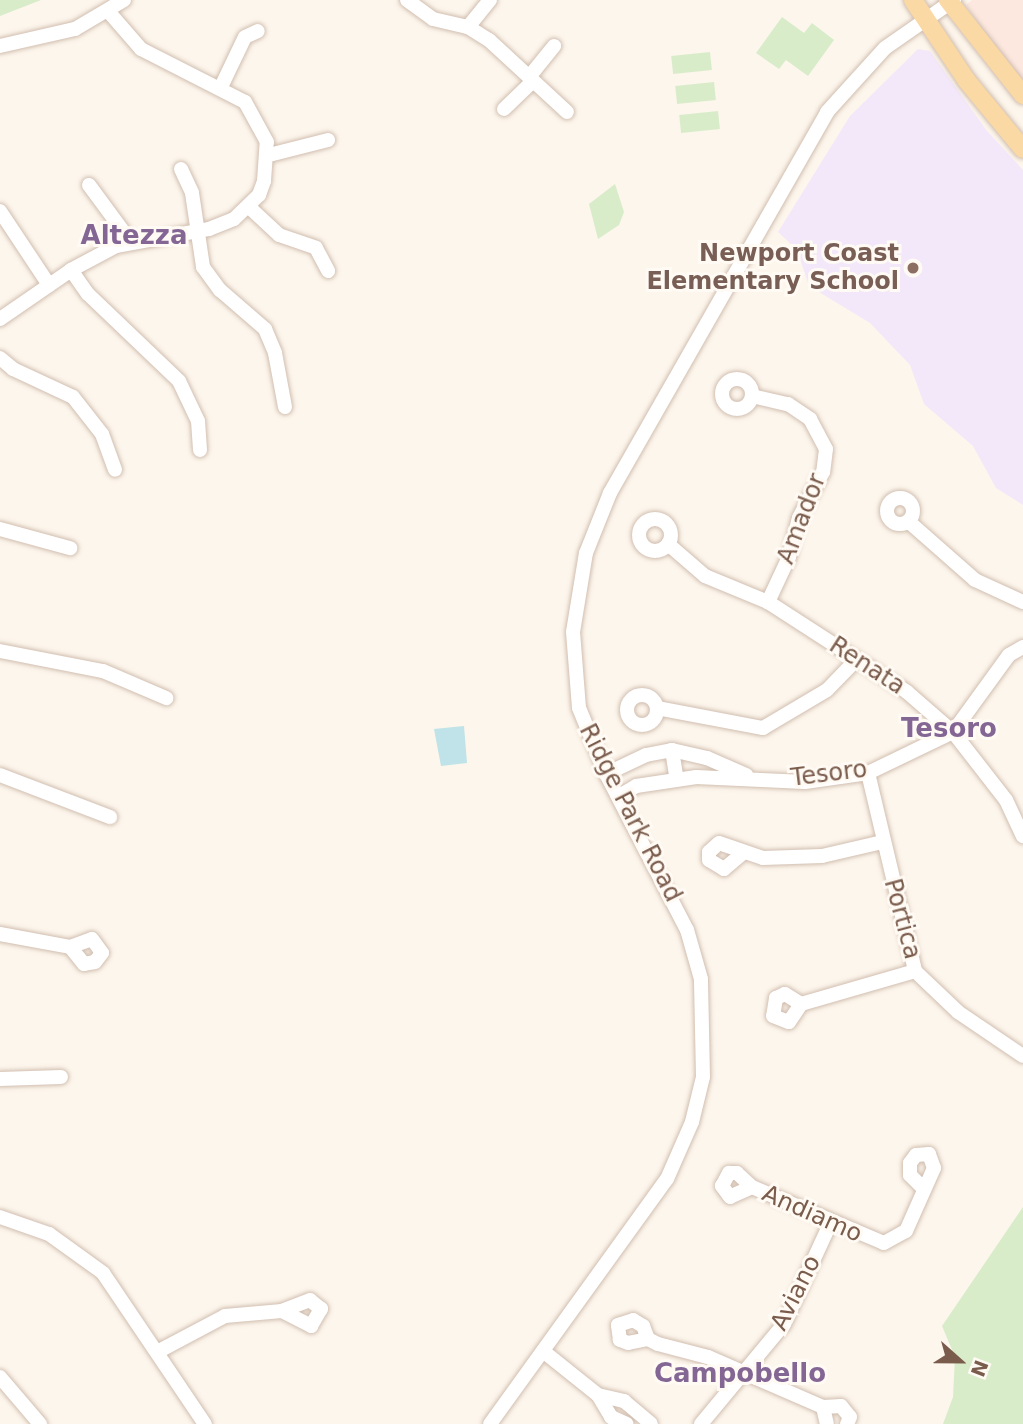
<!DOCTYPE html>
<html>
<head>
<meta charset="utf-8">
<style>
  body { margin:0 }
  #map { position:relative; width:1023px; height:1424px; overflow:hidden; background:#fdf6ec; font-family:"DejaVu Sans",sans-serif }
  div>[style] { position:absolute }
  .commercial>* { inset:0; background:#fde8e0 }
  .education>* { inset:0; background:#f3e8fa }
  .green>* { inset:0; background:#d8ecc9; transform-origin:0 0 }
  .water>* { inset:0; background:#bfe3e8 }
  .roads { filter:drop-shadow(0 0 2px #d1beb0) drop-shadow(0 0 2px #d1beb0) }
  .minor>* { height:14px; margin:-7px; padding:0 7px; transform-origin:7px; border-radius:7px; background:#fff }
  .minor>.ring { margin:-7px; padding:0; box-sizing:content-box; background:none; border:14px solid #fff; border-radius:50% }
  .major>* { height:18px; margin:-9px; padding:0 9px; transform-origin:9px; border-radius:9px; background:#fbd9a5 }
  .dots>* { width:19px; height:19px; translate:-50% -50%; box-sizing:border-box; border:4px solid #fffaf3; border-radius:50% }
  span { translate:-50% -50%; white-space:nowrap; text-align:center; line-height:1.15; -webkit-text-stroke:6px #fffaf3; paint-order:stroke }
  .education-label { font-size:24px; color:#785e54; font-weight:700 }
  .right { translate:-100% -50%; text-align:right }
  .street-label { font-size:24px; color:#7a5c4d }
  .neighbourhood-label { font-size:26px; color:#846695; font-weight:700 }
  .north { position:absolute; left:925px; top:1326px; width:70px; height:70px; -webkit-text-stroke:5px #fffaf3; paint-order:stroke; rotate:111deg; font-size:19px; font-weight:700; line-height:28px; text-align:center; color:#7a5c4d }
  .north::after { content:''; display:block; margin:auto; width:24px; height:32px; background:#7a5c4d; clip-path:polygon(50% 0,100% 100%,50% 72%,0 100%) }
</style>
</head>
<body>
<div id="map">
  <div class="commercial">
    <i style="clip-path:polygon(972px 0,1023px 0,1023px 90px,966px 5px)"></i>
  </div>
  <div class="education">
    <i style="clip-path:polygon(918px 49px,930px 51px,987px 131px,1023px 170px,1023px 505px,996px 488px,973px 446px,924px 404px,910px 365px,870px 323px,809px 286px,797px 250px,778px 232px,850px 116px)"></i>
  </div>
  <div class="green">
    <i style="clip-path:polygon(0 0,41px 0,0 16px)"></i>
    <i style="clip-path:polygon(782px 17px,804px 33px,812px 23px,834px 40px,808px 76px,786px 60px,779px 69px,756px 53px)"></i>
    <i style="left:710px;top:52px;width:18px;height:39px;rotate:84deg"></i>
    <i style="left:714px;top:82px;width:18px;height:39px;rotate:84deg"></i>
    <i style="left:718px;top:111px;width:18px;height:39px;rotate:84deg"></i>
    <i style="clip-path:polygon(615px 184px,624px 212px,619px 225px,598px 239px,589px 204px)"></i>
    <i style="clip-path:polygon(1023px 1207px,1023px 1424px,943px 1424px,953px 1397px,955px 1357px,942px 1326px)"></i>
  </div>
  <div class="water">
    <i style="clip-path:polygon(464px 726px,467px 763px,441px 766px,434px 729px)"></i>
  </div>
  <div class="roads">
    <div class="minor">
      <i style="left:407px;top:0;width:32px;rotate:36deg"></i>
      <i style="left:433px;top:19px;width:36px;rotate:13deg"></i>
      <i style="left:468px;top:27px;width:25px;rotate:32deg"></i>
      <i style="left:489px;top:40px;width:106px;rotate:42.7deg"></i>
      <i style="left:468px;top:27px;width:35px;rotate:-51deg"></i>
      <i style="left:0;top:46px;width:77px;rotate:-12.8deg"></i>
      <i style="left:75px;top:29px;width:57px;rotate:-30.6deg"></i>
      <i style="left:529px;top:77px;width:40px;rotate:-51deg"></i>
      <i style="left:221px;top:87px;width:55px;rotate:-64.4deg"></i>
      <i style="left:245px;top:37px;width:14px;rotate:-25deg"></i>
      <i style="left:504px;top:109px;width:40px;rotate:-44deg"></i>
      <i style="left:269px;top:155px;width:61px;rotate:-14.3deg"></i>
      <i style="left:181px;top:169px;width:26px;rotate:65deg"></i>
      <i style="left:192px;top:193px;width:75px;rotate:81.5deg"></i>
      <i style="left:203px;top:267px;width:29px;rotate:54deg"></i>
      <i style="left:220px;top:290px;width:60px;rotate:40.9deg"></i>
      <i style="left:265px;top:329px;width:26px;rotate:67deg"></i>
      <i style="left:275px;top:353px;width:55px;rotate:79.5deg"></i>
      <i style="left:89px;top:185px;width:71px;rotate:53.6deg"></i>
      <i style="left:249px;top:207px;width:41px;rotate:43deg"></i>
      <i style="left:279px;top:235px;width:39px;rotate:19deg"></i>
      <i style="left:316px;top:248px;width:26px;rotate:62deg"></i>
      <i style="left:0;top:211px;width:89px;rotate:56.5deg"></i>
      <i style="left:71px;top:270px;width:29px;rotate:55deg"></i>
      <i style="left:88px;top:294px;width:126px;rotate:43.7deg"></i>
      <i style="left:179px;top:381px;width:44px;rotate:64.6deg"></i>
      <i style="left:198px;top:421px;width:29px;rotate:86deg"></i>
      <i style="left:0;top:319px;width:86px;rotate:-34.6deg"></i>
      <i style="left:71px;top:270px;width:51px;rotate:-28.1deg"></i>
      <i style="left:116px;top:246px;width:95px;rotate:-10.4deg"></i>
      <i style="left:209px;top:229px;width:27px;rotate:-22deg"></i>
      <i style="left:234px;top:219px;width:35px;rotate:-44deg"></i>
      <i style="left:259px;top:195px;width:15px;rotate:-70deg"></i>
      <i style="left:264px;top:181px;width:39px;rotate:-86deg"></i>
      <i style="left:267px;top:142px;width:46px;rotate:-118.8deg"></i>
      <i style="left:245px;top:102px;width:117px;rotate:-153deg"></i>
      <i style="left:141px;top:49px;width:50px;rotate:-131deg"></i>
      <i style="left:0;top:358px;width:17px;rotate:40deg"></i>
      <i style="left:13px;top:369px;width:66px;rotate:25deg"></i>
      <i style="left:73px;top:397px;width:47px;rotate:51.9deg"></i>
      <i style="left:102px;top:434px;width:38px;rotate:70deg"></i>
      <i class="ring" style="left:722px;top:379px;width:16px;height:16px"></i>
      <i style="left:752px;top:396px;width:37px;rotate:13deg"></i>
      <i style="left:788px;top:404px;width:27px;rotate:34deg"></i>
      <i style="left:810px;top:419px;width:34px;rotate:62deg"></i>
      <i style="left:826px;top:449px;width:23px;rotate:97deg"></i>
      <i style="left:823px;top:472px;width:52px;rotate:117.6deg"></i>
      <i style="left:799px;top:518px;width:40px;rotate:104.4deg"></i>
      <i style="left:789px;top:557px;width:50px;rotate:115deg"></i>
      <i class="ring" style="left:887px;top:498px;width:12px;height:12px"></i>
      <i class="ring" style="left:639px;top:519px;width:18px;height:18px"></i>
      <i style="left:908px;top:521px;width:89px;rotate:41.4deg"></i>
      <i style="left:975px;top:580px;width:53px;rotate:24.6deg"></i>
      <i style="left:0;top:529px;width:73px;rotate:15.2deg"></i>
      <i style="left:668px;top:544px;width:49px;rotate:40.9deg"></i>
      <i style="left:705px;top:576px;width:68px;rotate:22.4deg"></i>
      <i style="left:768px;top:602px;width:166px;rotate:32.9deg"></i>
      <i style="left:907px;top:692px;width:61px;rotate:41deg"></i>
      <i style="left:953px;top:732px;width:86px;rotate:52.1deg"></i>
      <i style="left:1006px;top:800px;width:40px;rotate:65deg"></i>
      <i style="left:0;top:651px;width:105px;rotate:11deg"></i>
      <i style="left:103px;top:671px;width:69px;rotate:23.2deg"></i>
      <i class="ring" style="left:627px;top:695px;width:16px;height:16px"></i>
      <i style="left:657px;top:708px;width:108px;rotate:10.7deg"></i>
      <i style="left:763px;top:728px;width:74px;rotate:-30.7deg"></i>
      <i style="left:827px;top:690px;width:43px;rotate:-45.9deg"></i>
      <i style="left:672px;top:750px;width:30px;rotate:81deg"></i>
      <i style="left:868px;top:773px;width:204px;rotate:76.6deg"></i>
      <i style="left:915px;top:971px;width:59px;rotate:43.6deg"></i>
      <i style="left:958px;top:1012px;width:78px;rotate:34.1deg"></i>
      <i style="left:606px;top:774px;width:44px;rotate:-25.4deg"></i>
      <i style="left:646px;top:755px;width:26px;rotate:-11deg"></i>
      <i style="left:672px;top:750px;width:36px;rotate:13deg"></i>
      <i style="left:707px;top:758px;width:43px;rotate:23.6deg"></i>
      <i style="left:0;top:775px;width:118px;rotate:20.9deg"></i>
      <i style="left:619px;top:796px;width:20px;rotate:-30deg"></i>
      <i style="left:636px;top:786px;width:61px;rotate:-8.5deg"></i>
      <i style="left:696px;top:777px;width:109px;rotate:2.6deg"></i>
      <i style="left:805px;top:782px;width:64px;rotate:-8.1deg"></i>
      <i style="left:868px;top:773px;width:94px;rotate:-25.8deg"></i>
      <i style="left:953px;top:732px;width:95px;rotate:-54deg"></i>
      <i style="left:1009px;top:655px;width:16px;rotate:-30deg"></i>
      <i style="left:743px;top:853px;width:25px;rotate:140deg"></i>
      <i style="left:724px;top:869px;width:17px;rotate:-149deg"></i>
      <i style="left:709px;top:860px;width:8px;rotate:-90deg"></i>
      <i style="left:709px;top:852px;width:13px;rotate:-42deg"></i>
      <i style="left:719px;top:843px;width:46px;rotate:18.8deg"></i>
      <i style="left:763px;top:858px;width:59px;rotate:-1.9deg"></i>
      <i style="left:822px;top:856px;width:62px;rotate:-13.1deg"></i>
      <i style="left:0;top:934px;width:71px;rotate:10.5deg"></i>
      <i style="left:70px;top:947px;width:23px;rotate:-20deg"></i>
      <i style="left:92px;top:939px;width:17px;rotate:54deg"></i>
      <i style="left:102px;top:953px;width:11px;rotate:128deg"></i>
      <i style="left:95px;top:962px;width:11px;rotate:170deg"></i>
      <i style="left:84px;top:964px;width:22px;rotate:-129deg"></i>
      <i style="left:801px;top:1004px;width:19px;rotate:-148deg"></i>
      <i style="left:785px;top:994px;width:10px;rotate:156deg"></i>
      <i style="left:776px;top:998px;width:18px;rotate:99deg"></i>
      <i style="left:773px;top:1016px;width:17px;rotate:21deg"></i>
      <i style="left:789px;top:1022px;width:22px;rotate:-56deg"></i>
      <i style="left:801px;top:1004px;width:119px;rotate:-16.1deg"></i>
      <i style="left:0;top:1079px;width:61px;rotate:-1.9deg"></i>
      <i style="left:752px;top:1187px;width:24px;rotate:156deg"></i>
      <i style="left:730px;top:1197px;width:14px;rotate:-126deg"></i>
      <i style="left:722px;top:1186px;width:15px;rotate:-62deg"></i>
      <i style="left:729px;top:1173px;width:8px"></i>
      <i style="left:737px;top:1173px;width:21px;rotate:43deg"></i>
      <i style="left:752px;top:1187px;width:143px;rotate:23deg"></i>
      <i style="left:884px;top:1243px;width:25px;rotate:-29deg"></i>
      <i style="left:906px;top:1231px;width:69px;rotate:-66deg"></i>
      <i style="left:934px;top:1168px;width:15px;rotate:-110deg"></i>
      <i style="left:929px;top:1154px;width:13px;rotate:176deg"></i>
      <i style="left:916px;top:1155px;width:10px;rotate:127deg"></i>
      <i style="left:910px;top:1163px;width:12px;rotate:90deg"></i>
      <i style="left:910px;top:1175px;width:17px;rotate:45deg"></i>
      <i style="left:0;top:1217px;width:52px;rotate:19.1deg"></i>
      <i style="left:49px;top:1234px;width:67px;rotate:35.8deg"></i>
      <i style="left:103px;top:1273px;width:182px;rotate:56deg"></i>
      <i style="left:648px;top:1339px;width:20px;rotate:169deg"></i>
      <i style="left:628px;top:1343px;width:9px;rotate:-159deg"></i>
      <i style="left:620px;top:1340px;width:15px;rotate:-98deg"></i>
      <i style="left:618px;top:1325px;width:16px;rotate:-18deg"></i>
      <i style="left:633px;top:1320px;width:12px;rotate:31deg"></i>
      <i style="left:643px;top:1326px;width:14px;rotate:69deg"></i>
      <i style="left:648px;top:1339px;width:11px;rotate:27deg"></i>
      <i style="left:658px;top:1344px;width:52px;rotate:14.6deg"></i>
      <i style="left:708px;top:1357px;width:125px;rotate:23.5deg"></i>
      <i style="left:823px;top:1407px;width:18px;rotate:-3deg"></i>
      <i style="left:841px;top:1406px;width:14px;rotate:51deg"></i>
      <i style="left:850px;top:1417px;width:8px;rotate:113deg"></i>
      <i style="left:159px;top:1351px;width:75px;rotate:-27.9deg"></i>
      <i style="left:225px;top:1316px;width:57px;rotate:-5deg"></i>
      <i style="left:282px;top:1311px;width:33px;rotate:27deg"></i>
      <i style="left:311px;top:1326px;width:20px;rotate:-60deg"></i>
      <i style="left:321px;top:1309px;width:14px;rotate:-141deg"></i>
      <i style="left:310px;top:1300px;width:30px;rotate:159deg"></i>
      <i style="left:543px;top:1351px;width:70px;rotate:38.7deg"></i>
      <i style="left:598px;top:1395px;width:26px;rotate:59deg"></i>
      <i style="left:611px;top:1417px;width:17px;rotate:24deg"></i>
      <i style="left:0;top:1377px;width:62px;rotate:49.6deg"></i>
      <i style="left:598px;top:1395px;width:27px;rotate:13deg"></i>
      <i style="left:624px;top:1401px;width:35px;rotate:40deg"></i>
      <i style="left:823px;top:1407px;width:17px;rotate:77deg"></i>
      <i style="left:490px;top:1424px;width:302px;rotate:-54.2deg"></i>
      <i style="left:667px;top:1179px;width:62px;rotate:-66.3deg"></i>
      <i style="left:692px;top:1122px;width:46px;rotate:-76.3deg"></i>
      <i style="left:703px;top:1077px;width:98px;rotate:-91.2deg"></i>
      <i style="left:701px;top:979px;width:51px;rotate:-105.9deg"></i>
      <i style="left:687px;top:930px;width:176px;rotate:-117.4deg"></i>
      <i style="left:606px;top:774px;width:71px;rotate:-112.2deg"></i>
      <i style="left:579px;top:708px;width:76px;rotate:-94.5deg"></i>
      <i style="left:573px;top:632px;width:80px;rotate:-80.7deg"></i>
      <i style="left:586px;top:553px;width:65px;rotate:-68.2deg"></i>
      <i style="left:610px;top:493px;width:438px;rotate:-60.3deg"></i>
      <i style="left:827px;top:112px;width:86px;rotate:-47.8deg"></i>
      <i style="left:885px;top:48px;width:84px;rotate:-34.8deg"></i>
      <i style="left:701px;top:1424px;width:130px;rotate:-50.3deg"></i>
      <i style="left:784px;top:1324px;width:112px;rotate:-65.3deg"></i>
    </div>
    <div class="major">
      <i style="left:913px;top:0;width:97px;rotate:56.3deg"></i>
      <i style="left:967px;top:81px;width:88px;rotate:50.5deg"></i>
      <i style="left:948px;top:0;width:121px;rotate:51.7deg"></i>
    </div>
  </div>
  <div class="dots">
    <i style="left:913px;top:268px;background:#8d6e63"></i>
  </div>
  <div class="education-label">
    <span class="right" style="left:899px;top:268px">Newport Coast<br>Elementary School</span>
  </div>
  <div class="street-label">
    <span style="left:802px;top:519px;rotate:-69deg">Amador</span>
    <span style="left:867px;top:666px;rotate:33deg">Renata</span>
    <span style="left:829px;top:774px;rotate:-7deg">Tesoro</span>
    <span style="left:630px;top:813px;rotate:63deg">Ridge Park Road</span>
    <span style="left:902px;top:919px;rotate:75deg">Portica</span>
    <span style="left:812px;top:1214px;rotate:24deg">Andiamo</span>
    <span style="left:796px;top:1293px;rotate:-63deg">Aviano</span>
  </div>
  <div class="neighbourhood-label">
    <span style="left:134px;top:236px">Altezza</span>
    <span style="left:949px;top:729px">Tesoro</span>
    <span style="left:740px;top:1374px">Campobello</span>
  </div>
  <div class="north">N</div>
</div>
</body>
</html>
